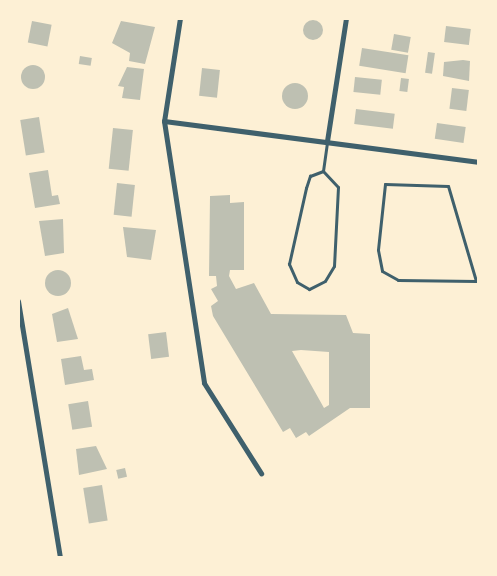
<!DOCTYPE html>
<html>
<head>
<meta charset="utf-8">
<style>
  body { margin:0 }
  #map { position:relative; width:497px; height:576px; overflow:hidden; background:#fdf0d5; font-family:"Alegreya Sans",sans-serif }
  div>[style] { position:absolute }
  .building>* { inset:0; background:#bec0b2; transform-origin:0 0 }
  .round { border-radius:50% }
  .service>* { height:3px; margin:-1.5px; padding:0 1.5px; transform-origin:1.5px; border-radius:1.5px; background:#3f606c }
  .minor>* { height:5px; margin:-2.5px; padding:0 2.5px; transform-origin:2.5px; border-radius:2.5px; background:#3f606c }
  span { translate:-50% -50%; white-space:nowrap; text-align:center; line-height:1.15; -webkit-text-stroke:4.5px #fdf0d5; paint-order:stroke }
  .frame { position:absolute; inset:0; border:20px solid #fdf0d5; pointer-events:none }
</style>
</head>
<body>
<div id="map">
  <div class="building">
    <i class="round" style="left:303px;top:20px;width:20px;height:20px"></i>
    <i style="left:32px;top:21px;width:20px;height:22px;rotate:11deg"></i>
    <i style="clip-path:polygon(121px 21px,155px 27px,145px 64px,129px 61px,130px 53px,112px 43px)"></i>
    <i style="left:446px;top:26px;width:25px;height:16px;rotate:7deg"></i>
    <i style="left:394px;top:34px;width:17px;height:16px;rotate:10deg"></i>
    <i style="left:362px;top:48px;width:47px;height:18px;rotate:9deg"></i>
    <i style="left:428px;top:52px;width:7px;height:21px;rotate:8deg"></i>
    <i style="left:80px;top:56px;width:12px;height:8px;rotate:9deg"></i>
    <i style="clip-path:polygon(463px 60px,470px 61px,469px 81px,443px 76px,444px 62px)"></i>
    <i class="round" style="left:21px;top:65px;width:24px;height:24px"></i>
    <i style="clip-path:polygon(127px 67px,144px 69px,140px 100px,122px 98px,124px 87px,118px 86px)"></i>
    <i style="left:202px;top:68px;width:18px;height:28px;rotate:6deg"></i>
    <i style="left:355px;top:77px;width:27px;height:15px;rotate:6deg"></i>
    <i style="left:401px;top:78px;width:8px;height:13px;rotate:7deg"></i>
    <i class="round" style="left:282px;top:83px;width:26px;height:26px"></i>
    <i style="left:452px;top:88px;width:17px;height:21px;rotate:7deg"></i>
    <i style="left:356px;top:109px;width:39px;height:15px;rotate:7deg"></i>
    <i style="left:39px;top:117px;width:36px;height:19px;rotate:81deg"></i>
    <i style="left:437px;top:123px;width:29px;height:16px;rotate:8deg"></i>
    <i style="left:113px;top:128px;width:20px;height:41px;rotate:6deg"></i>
    <i style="clip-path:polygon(48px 170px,52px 196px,58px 195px,60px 204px,35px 208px,29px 173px)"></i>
    <i style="left:117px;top:183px;width:18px;height:32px;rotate:6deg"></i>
    <i style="clip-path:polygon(evenodd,230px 195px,230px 203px,244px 202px,244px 270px,230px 270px,229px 276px,236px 289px,254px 283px,271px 314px,346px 315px,353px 333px,370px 334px,370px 408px,350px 408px,309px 436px,306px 432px,296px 438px,290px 428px,283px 432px,213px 316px,211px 306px,218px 301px,211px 289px,217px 286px,216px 276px,209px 276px,210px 196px,230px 195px,301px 350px,329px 352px,329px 405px,324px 408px,292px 351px,301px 350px)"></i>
    <i style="clip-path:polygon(63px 219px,64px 253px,45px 256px,39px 221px)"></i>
    <i style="clip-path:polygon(123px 227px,156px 230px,151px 260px,127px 257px)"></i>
    <i class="round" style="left:45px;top:270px;width:26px;height:26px"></i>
    <i style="clip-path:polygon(68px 308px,78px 339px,57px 342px,52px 314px)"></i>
    <i style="left:166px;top:332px;width:25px;height:18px;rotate:83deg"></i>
    <i style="clip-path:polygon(81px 356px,84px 370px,92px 369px,94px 380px,65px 385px,61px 359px)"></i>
    <i style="left:88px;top:401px;width:26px;height:20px;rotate:81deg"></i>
    <i style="clip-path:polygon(96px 446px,107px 469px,79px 475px,76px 449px)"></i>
    <i style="left:125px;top:468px;width:9px;height:9px;rotate:77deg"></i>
    <i style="left:102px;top:485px;width:36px;height:19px;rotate:81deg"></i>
  </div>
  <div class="service">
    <i style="left:323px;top:171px;width:22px;rotate:47deg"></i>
    <i style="left:338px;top:187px;width:79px;rotate:92.9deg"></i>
    <i style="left:334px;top:266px;width:17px;rotate:121deg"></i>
    <i style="left:325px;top:281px;width:18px;rotate:153deg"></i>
    <i style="left:309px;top:289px;width:14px;rotate:-150deg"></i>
    <i style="left:297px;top:282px;width:20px;rotate:-114deg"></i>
    <i style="left:289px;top:264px;width:78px;rotate:-77.4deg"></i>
    <i style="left:306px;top:188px;width:13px;rotate:-72deg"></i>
    <i style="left:310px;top:176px;width:14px;rotate:-21deg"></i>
    <i style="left:323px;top:171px;width:28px;rotate:-82deg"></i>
    <i style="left:476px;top:281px;width:99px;rotate:-106.4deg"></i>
    <i style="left:448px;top:186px;width:63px;rotate:-178.2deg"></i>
    <i style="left:385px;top:184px;width:66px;rotate:96.1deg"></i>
    <i style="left:378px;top:250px;width:21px;rotate:79deg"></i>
    <i style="left:382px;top:271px;width:18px;rotate:29deg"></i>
    <i style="left:398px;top:280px;width:78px;rotate:0.7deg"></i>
    <i style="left:476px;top:281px;width:3px"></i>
  </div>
  <div class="minor">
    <i style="left:180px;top:18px;width:104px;rotate:98.8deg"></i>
    <i style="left:164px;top:121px;width:265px;rotate:81.3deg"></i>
    <i style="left:204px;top:383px;width:107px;rotate:57.7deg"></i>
    <i style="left:164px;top:121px;width:318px;rotate:7.4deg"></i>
    <i style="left:327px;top:141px;width:124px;rotate:-81.2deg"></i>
    <i style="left:18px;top:301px;width:260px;rotate:80.7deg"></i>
  </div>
  <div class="frame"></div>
</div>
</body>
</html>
